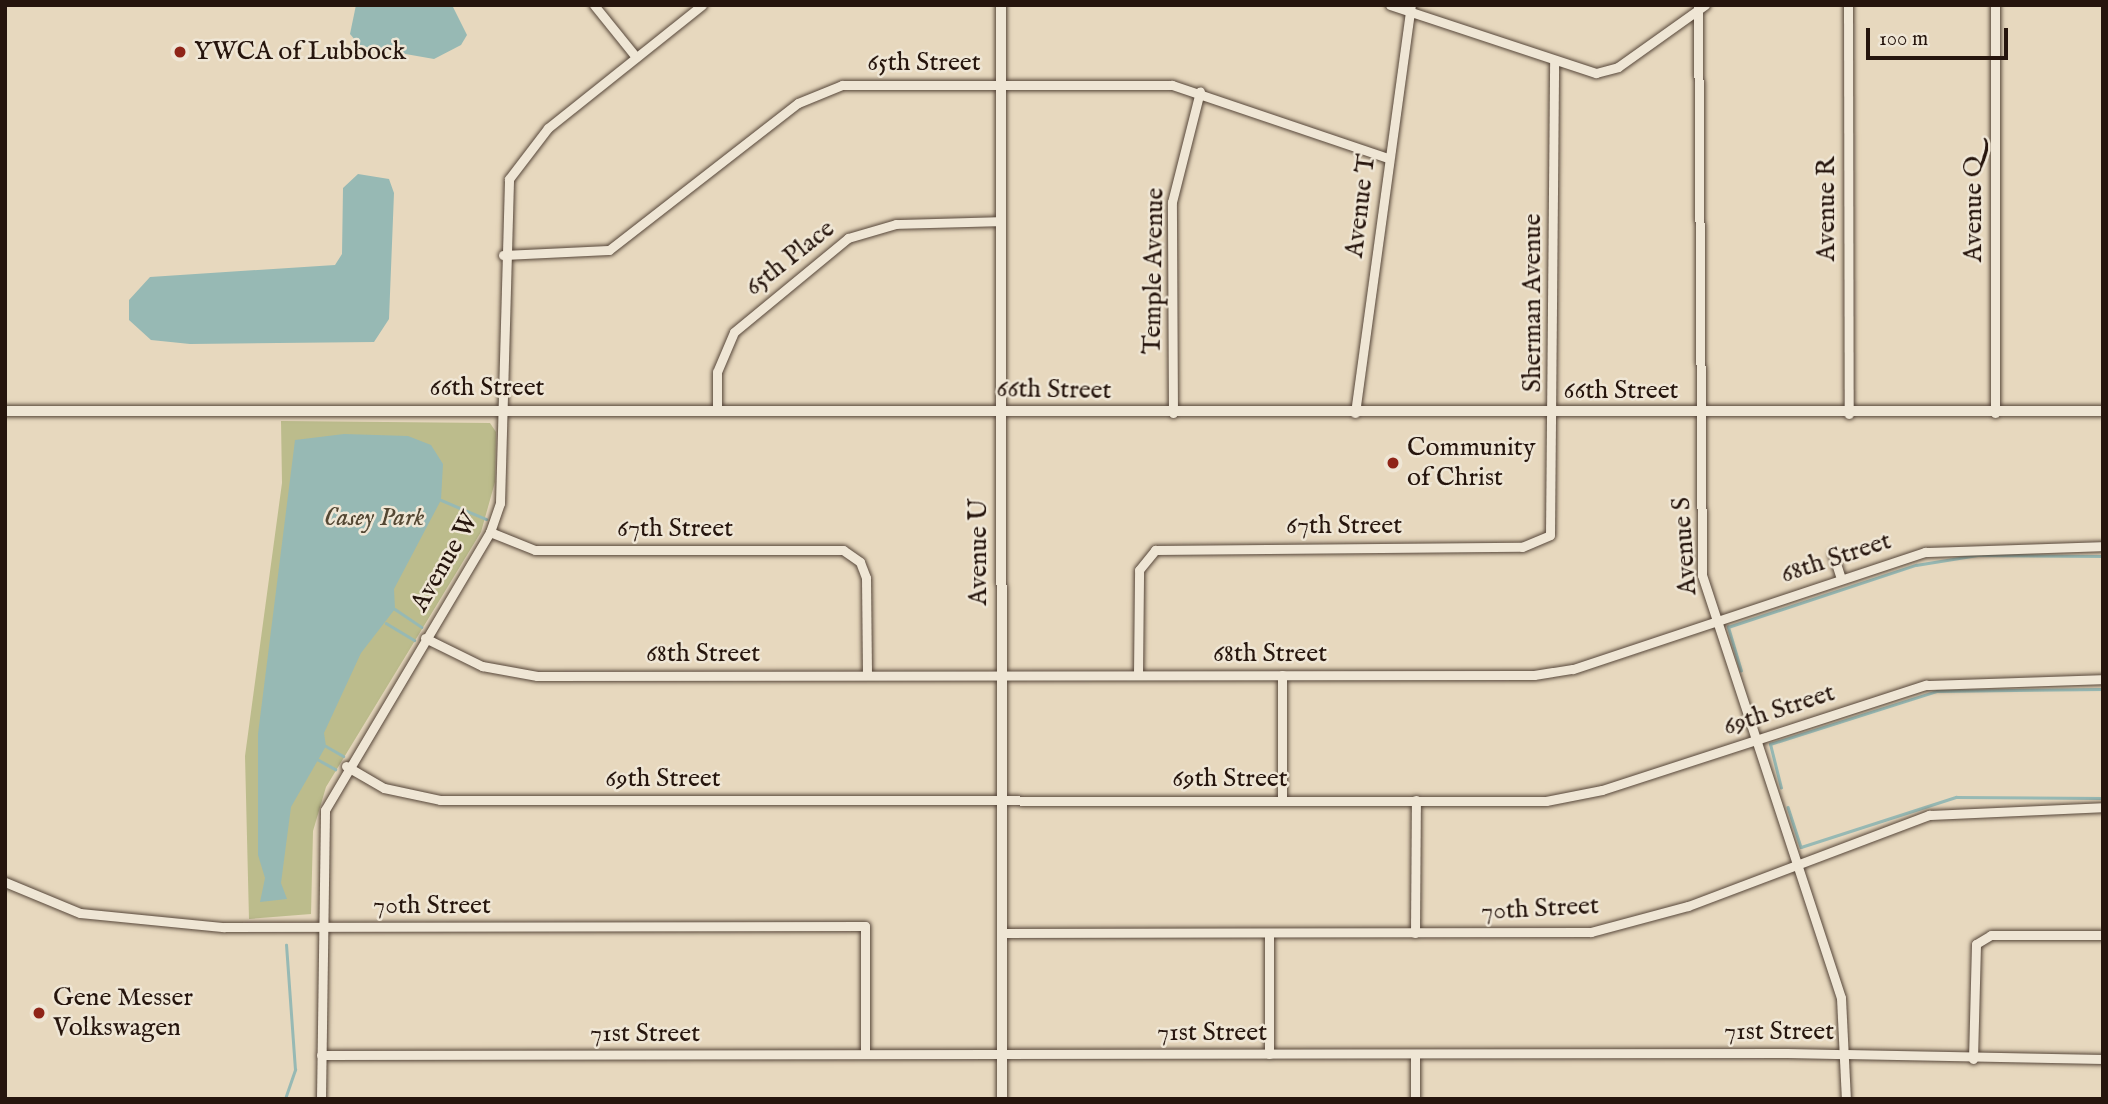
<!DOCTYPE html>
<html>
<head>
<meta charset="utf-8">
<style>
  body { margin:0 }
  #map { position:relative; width:2108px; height:1104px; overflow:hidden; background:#e7d8be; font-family:"IM FELL English",serif }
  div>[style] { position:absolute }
  .green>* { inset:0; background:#bcbc8c }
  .water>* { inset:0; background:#97b9b4 }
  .stream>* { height:2.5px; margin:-1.25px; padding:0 1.25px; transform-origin:1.25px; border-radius:1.25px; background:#97b9b4 }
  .roads { filter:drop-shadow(0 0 2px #564639) drop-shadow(0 0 2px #564639) }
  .minor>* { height:9px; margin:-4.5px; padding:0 4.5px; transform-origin:4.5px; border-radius:4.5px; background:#efe6d5 }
  .tertiary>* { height:10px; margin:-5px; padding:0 5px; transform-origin:5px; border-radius:5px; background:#efe6d5 }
  .dots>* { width:19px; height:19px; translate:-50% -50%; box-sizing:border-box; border:4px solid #efe6d5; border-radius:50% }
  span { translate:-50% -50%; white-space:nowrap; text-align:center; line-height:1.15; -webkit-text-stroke:5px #efe6d5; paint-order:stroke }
  .poi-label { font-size:26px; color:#26150d }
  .left { translate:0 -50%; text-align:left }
  .street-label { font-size:26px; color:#26150d }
  .park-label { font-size:26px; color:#534733; font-style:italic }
  .frame { position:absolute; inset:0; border:7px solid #26150d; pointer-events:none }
  .scale { position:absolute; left:1866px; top:28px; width:142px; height:32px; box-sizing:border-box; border:4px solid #26150d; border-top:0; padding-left:9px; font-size:21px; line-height:24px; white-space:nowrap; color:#26150d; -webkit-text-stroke:5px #efe6d5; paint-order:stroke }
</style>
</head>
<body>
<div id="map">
  <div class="green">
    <i style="clip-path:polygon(281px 421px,490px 423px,496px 432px,495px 482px,481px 532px,326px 787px,313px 831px,311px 914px,249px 919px,245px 756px,282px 483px)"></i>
  </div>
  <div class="water">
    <i style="clip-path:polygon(356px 5px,452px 5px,467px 35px,461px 45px,434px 59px,360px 46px,350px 34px)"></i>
    <i style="clip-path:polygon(358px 174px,389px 179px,394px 193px,389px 319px,374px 342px,190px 344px,151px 340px,129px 320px,129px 300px,150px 277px,335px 265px,342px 254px,343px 188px)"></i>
    <i style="clip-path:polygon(344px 434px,408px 436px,431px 445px,443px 464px,441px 500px,394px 589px,395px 609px,361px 653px,324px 733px,326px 746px,291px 807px,281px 883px,287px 899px,260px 902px,265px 878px,258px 855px,258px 734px,295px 440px)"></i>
  </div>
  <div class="stream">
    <i style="left:441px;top:500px;width:49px;rotate:22.9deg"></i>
    <i style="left:395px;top:609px;width:32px;rotate:34deg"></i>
    <i style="left:386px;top:623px;width:33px;rotate:31deg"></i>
    <i style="left:1741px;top:671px;width:46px;rotate:-106.5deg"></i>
    <i style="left:1728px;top:627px;width:198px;rotate:-18.3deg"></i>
    <i style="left:1916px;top:565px;width:62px;rotate:-9.3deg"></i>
    <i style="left:1977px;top:555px;width:126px;rotate:0.5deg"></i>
    <i style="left:326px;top:746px;width:20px;rotate:30deg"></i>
    <i style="left:317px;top:759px;width:21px;rotate:29deg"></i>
    <i style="left:1781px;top:788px;width:45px;rotate:-104deg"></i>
    <i style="left:1770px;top:744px;width:175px;rotate:-17.6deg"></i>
    <i style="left:1937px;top:691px;width:166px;rotate:-0.7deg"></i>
    <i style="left:1788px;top:807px;width:42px;rotate:72deg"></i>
    <i style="left:1801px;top:847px;width:163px;rotate:-17.9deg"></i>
    <i style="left:1956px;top:797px;width:147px;rotate:0.4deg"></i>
    <i style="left:285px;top:1099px;width:31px;rotate:-71deg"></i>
    <i style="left:295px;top:1070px;width:125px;rotate:-94.1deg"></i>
  </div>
  <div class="roads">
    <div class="minor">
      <i style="left:594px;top:5px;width:67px;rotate:51.1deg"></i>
      <i style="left:1390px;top:5px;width:217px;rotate:18.3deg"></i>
      <i style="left:1596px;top:73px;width:23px;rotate:-15deg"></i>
      <i style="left:1618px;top:67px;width:107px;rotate:-35.5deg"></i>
      <i style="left:1698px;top:5px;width:570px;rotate:89.6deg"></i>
      <i style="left:1702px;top:575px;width:445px;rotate:71.8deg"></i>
      <i style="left:1841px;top:998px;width:101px;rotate:87.2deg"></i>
      <i style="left:1848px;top:5px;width:409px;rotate:89.9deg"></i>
      <i style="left:1995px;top:5px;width:408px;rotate:90deg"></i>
      <i style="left:503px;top:255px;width:106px;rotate:-2.7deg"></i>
      <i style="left:609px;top:250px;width:239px;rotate:-37.9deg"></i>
      <i style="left:798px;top:103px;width:48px;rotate:-22.2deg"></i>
      <i style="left:842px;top:85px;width:330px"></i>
      <i style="left:1172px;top:85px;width:228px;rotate:18.7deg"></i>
      <i style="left:717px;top:411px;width:39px;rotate:-90deg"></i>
      <i style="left:717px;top:372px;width:43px;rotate:-67deg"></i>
      <i style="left:734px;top:332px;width:148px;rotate:-39.5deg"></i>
      <i style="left:848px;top:238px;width:50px;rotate:-16.3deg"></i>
      <i style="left:896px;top:224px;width:105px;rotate:-1.6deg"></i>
      <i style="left:1173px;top:413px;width:211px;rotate:-90.3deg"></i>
      <i style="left:1172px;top:202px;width:114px;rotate:-75.8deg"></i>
      <i style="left:1355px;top:413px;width:412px;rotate:-82.2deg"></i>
      <i style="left:490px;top:532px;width:48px;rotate:21.8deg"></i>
      <i style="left:535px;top:550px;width:308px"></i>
      <i style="left:843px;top:550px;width:21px;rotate:35deg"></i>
      <i style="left:860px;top:562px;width:17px;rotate:69deg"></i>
      <i style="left:866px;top:578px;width:97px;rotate:89.4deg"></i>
      <i style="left:1833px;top:554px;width:25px;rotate:72deg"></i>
      <i style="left:425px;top:638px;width:64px;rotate:26.2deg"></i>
      <i style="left:482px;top:666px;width:56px;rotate:10.3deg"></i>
      <i style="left:537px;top:676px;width:997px;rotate:-0.06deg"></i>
      <i style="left:1534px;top:675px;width:39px;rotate:-9deg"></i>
      <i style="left:1573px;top:669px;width:371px;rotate:-18.4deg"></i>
      <i style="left:1925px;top:552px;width:178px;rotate:-1.9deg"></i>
      <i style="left:1138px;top:674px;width:104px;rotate:-89.4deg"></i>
      <i style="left:1139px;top:570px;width:26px;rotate:-51deg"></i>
      <i style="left:1155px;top:550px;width:367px;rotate:-0.5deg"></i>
      <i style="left:1522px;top:547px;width:30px;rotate:-23deg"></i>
      <i style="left:1550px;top:535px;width:472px;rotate:-89.5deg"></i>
      <i style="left:1282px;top:675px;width:125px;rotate:90deg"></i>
      <i style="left:346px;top:766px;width:44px;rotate:30.1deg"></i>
      <i style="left:384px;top:788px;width:57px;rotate:12.1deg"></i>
      <i style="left:440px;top:800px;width:1106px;rotate:0.05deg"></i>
      <i style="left:1546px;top:801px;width:57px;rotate:-11.1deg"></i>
      <i style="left:1602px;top:790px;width:341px;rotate:-18deg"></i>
      <i style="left:1926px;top:685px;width:177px;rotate:-1.9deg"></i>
      <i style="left:5px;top:882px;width:81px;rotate:22.5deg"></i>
      <i style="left:80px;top:913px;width:145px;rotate:5.6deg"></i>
      <i style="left:224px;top:927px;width:641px;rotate:-0.09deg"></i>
      <i style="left:865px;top:926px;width:128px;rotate:90deg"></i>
      <i style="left:1002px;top:933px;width:589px;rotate:-0.1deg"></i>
      <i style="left:1591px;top:932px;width:100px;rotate:-15deg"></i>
      <i style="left:1688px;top:906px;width:258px;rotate:-20.7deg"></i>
      <i style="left:1929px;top:815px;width:174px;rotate:-2.6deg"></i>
      <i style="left:1269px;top:933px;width:121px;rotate:90deg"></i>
      <i style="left:1415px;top:933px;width:133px;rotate:-89.6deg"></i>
      <i style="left:321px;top:1055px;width:1466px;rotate:-0.08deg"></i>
      <i style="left:1787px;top:1053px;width:316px;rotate:1.1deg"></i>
      <i style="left:1973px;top:1059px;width:115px;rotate:-88.5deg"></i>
      <i style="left:1976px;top:944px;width:17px;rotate:-31deg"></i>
      <i style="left:1991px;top:935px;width:112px"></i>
      <i style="left:321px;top:1099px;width:289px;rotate:-89.2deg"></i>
      <i style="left:325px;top:810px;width:323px;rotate:-59.3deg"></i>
      <i style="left:490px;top:532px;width:31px;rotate:-71deg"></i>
      <i style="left:500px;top:503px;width:324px;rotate:-88.4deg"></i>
      <i style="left:509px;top:179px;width:64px;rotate:-52.6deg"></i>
      <i style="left:548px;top:128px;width:197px;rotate:-38.6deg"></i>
      <i style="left:1415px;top:1099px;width:45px;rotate:-90deg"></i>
    </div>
    <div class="tertiary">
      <i style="left:1001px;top:5px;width:1094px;rotate:89.95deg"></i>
      <i style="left:5px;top:411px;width:2098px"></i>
    </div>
  </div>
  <div class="dots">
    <i style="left:180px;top:52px;background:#8f2418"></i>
    <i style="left:1393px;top:463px;background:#8f2418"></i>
    <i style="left:39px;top:1013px;background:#8f2418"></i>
  </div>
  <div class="poi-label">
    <span class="left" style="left:194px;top:52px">YWCA of Lubbock</span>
    <span class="left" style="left:1407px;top:463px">Community<br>of Christ</span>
    <span class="left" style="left:53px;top:1013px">Gene Messer<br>Volkswagen</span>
  </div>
  <div class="street-label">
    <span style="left:924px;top:63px">65th Street</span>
    <span style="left:1361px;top:206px;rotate:-83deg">Avenue T</span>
    <span style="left:1827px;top:209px;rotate:-90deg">Avenue R</span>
    <span style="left:1974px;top:209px;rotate:-90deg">Avenue Q</span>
    <span style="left:790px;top:258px;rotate:-38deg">65th Place</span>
    <span style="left:1154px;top:271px;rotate:-89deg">Temple Avenue</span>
    <span style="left:1533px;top:303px;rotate:-90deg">Sherman Avenue</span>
    <span style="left:487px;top:388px">66th Street</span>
    <span style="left:1054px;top:390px;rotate:1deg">66th Street</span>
    <span style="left:1621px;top:391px">66th Street</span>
    <span style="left:1344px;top:526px">67th Street</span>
    <span style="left:675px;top:529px">67th Street</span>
    <span style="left:1685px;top:546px;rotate:-94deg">Avenue S</span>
    <span style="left:979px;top:552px;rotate:-90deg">Avenue U</span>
    <span style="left:1836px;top:558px;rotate:-18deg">68th Street</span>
    <span style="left:445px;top:562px;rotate:-60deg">Avenue W</span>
    <span style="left:703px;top:654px">68th Street</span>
    <span style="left:1270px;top:654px">68th Street</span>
    <span style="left:1779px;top:710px;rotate:-18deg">69th Street</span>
    <span style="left:663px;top:779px">69th Street</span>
    <span style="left:1230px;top:779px">69th Street</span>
    <span style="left:432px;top:906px">70th Street</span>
    <span style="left:1540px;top:909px;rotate:-3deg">70th Street</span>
    <span style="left:1779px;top:1032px">71st Street</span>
    <span style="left:1212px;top:1033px">71st Street</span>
    <span style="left:645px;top:1034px">71st Street</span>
  </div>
  <div class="park-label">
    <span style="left:374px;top:518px">Casey Park</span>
  </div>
  <div class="frame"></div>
  <div class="scale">100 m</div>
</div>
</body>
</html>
